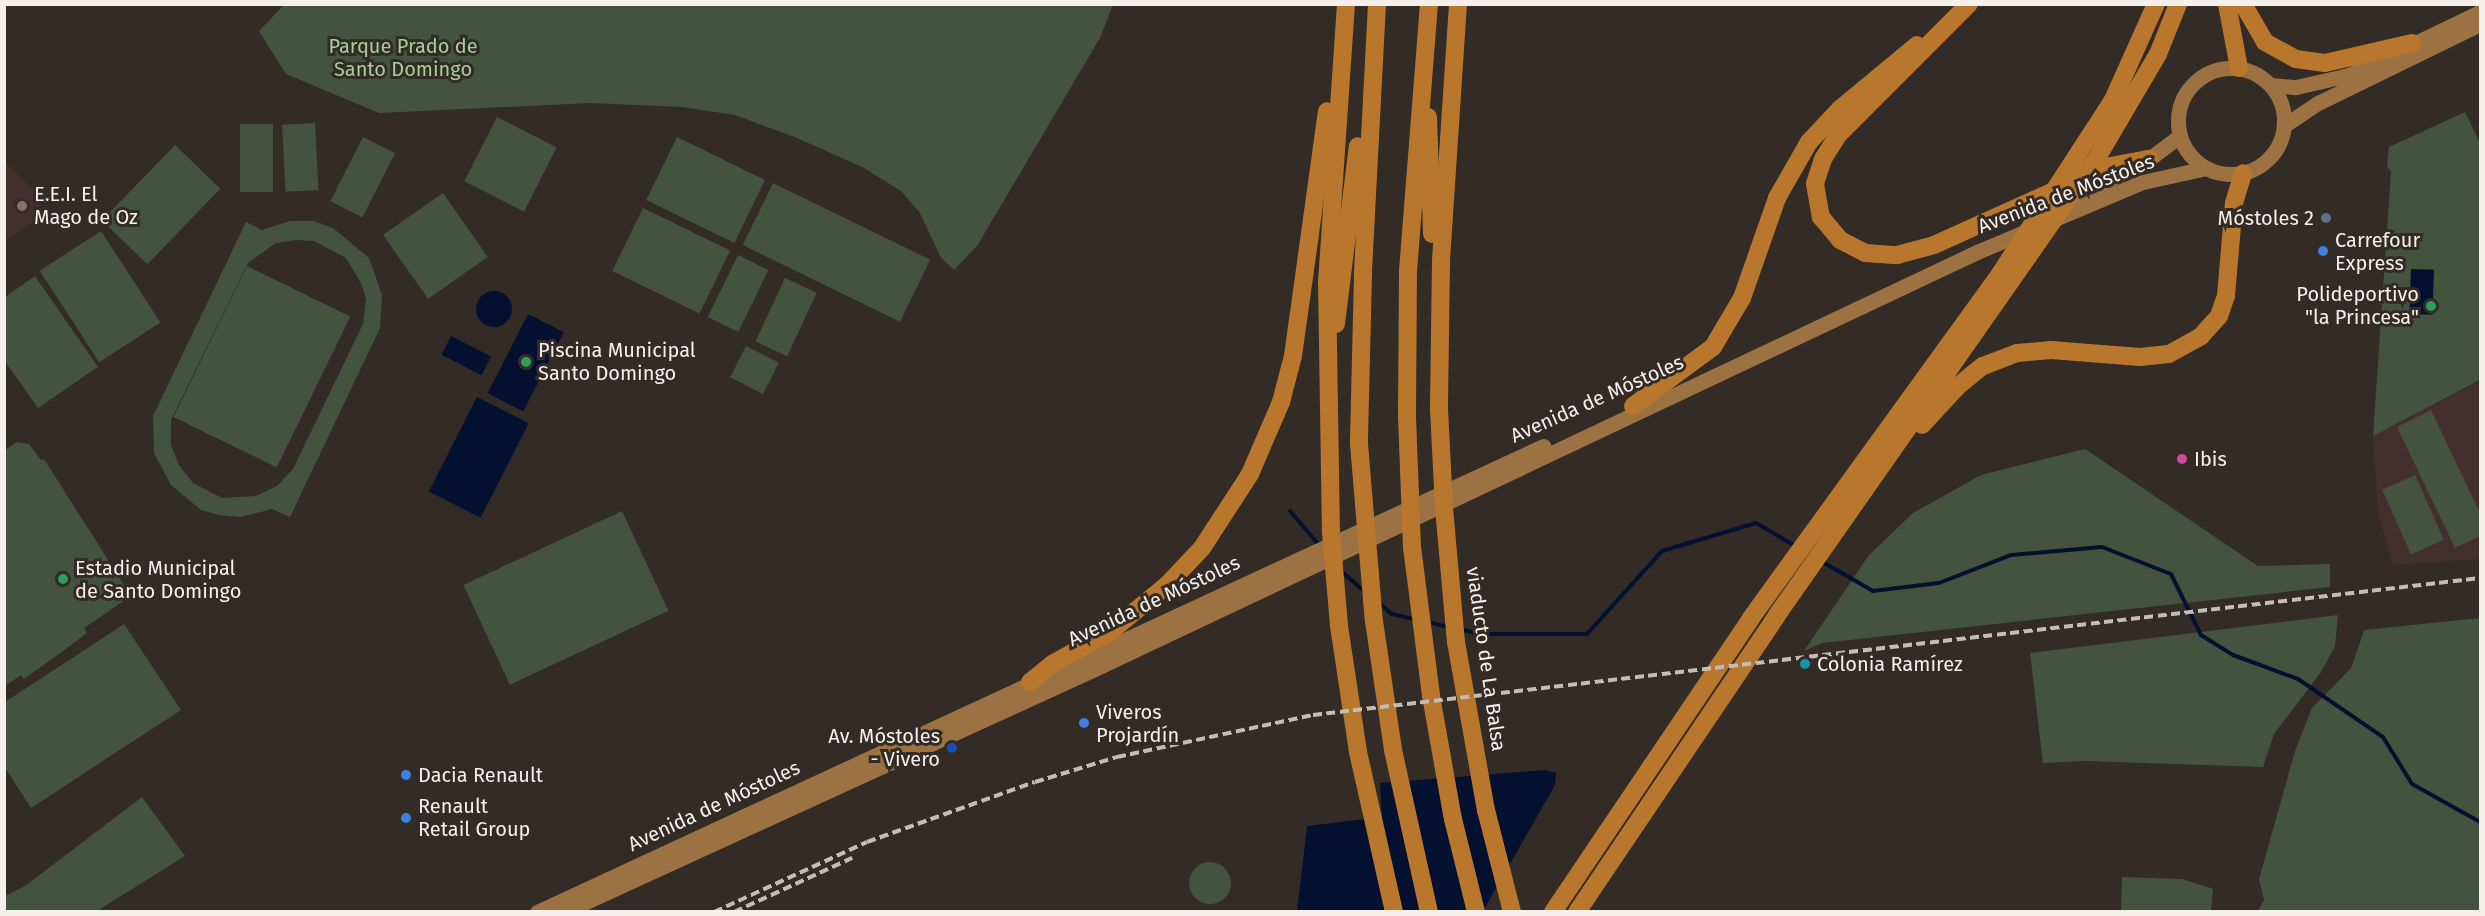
<!DOCTYPE html>
<html>
<head>
<meta charset="utf-8">
<style>
  body { margin:0 }
  #map { position:relative; width:2485px; height:916px; overflow:hidden; background:#332b25; font-family:"Fira Sans",sans-serif }
  div>[style] { position:absolute }
  .education>* { inset:0; background:#432f2e }
  .green>* { inset:0; background:#44533d; transform-origin:0 0 }
  .round { border-radius:50% }
  .water>* { inset:0; background:#03102f; transform-origin:0 0 }
  .stream>* { height:4px; margin:-2px; padding:0 2px; transform-origin:2px; border-radius:2px; background:#03102f }
  .primary>* { height:15px; margin:-7.5px; padding:0 7.5px; transform-origin:7.5px; border-radius:7.5px; background:#9d7242 }
  .primary>.ring { margin:-7.5px; padding:0; box-sizing:content-box; background:none; border:15px solid #9d7242; border-radius:50% }
  .highway>* { height:18px; margin:-9px; padding:0 9px; transform-origin:9px; border-radius:9px; background:#b8772c }
  .rail>* { height:4px; margin-top:-2px; transform-origin:0; background:repeating-linear-gradient(90deg,#c3bdb8 0 9px,transparent 0 13.5px) }
  .dots>* { width:16px; height:16px; translate:-50% -50%; box-sizing:border-box; border:3px solid #332b25; border-radius:50% }
  span { translate:-50% -50%; white-space:nowrap; text-align:center; line-height:1.15; -webkit-text-stroke:6px #332b25; paint-order:stroke }
  .park-label { font-size:20px; color:#a5d093 }
  .street-label { font-size:20px; color:#f5f0eb }
  .poi-label { font-size:20px; color:#f5f0eb }
  .left { translate:0 -50%; text-align:left }
  .right { translate:-100% -50%; text-align:right }
  .frame { position:absolute; inset:0; border:6px solid #f5f0eb; pointer-events:none }
</style>
</head>
<body>
<div id="map">
  <div class="education">
    <i style="clip-path:polygon(4px 161px,39px 195px,39px 217px,5px 241px)"></i>
    <i style="clip-path:polygon(2480px 381px,2480px 559px,2393px 565px,2378px 514px,2373px 436px)"></i>
  </div>
  <div class="green">
    <i style="clip-path:polygon(284px 5px,284px 4px,1113px 5px,1100px 38px,977px 246px,954px 270px,941px 258px,920px 213px,901px 191px,864px 168px,797px 138px,735px 115px,682px 107px,590px 103px,379px 113px,286px 74px,259px 31px)"></i>
    <i style="clip-path:polygon(2465px 112px,2480px 143px,2480px 380px,2373px 436px,2391px 171px,2387px 167px,2389px 147px)"></i>
    <i style="left:497px;top:117px;width:67px;height:72px;rotate:27deg"></i>
    <i style="left:315px;top:123px;width:67px;height:33px;rotate:87deg"></i>
    <i style="left:240px;top:124px;width:33px;height:68px"></i>
    <i style="left:363px;top:137px;width:36px;height:72px;rotate:27deg"></i>
    <i style="left:677px;top:137px;width:98px;height:70px;rotate:26deg"></i>
    <i style="left:175px;top:145px;width:63px;height:105px;rotate:44deg"></i>
    <i style="left:773px;top:183px;width:175px;height:69px;rotate:26deg"></i>
    <i style="left:443px;top:193px;width:78px;height:73px;rotate:55deg"></i>
    <i style="left:643px;top:208px;width:97px;height:70px;rotate:26deg"></i>
    <i style="clip-path:polygon(evenodd,290px 221px,313px 221px,333px 228px,369px 258px,382px 295px,380px 328px,290px 517px,272px 509px,241px 517px,219px 515px,201px 510px,171px 485px,154px 453px,153px 416px,246px 222px,262px 230px,290px 221px,296px 240px,314px 241px,346px 258px,362px 285px,366px 299px,363px 324px,293px 469px,277px 486px,256px 496px,222px 498px,193px 483px,179px 465px,171px 445px,171px 420px,248px 263px,276px 243px,296px 240px)"></i>
    <i style="left:101px;top:231px;width:109px;height:73px;rotate:57deg"></i>
    <i style="left:738px;top:255px;width:34px;height:69px;rotate:26deg"></i>
    <i style="left:247px;top:266px;width:115px;height:168px;rotate:26deg"></i>
    <i style="clip-path:polygon(35px 276px,98px 367px,38px 408px,4px 360px,5px 297px)"></i>
    <i style="left:785px;top:278px;width:35px;height:70px;rotate:25deg"></i>
    <i style="left:746px;top:346px;width:37px;height:35px;rotate:27deg"></i>
    <i style="clip-path:polygon(2431px 410px,2480px 513px,2480px 536px,2455px 548px,2397px 427px)"></i>
    <i style="clip-path:polygon(17px 442px,29px 444px,41px 460px,44px 459px,131px 596px,84px 628px,87px 633px,55px 657px,24px 679px,21px 675px,5px 686px,5px 450px)"></i>
    <i style="clip-path:polygon(2085px 449px,2258px 566px,2330px 564px,2330px 587px,1822px 643px,1804px 651px,1869px 555px,1913px 513px,1981px 475px)"></i>
    <i style="left:2415px;top:475px;width:71px;height:36px;rotate:66deg"></i>
    <i style="left:622px;top:511px;width:110px;height:175px;rotate:65deg"></i>
    <i style="clip-path:polygon(2338px 615px,2335px 646px,2321px 672px,2274px 734px,2263px 767px,2085px 761px,2043px 763px,2030px 653px)"></i>
    <i style="clip-path:polygon(2480px 618px,2480px 911px,2258px 911px,2264px 900px,2259px 879px,2295px 751px,2312px 708px,2351px 668px,2364px 630px)"></i>
    <i style="clip-path:polygon(124px 624px,181px 710px,31px 808px,5px 768px,5px 702px)"></i>
    <i style="clip-path:polygon(142px 797px,185px 856px,97px 911px,5px 911px,5px 896px,25px 886px)"></i>
    <i class="round" style="left:1189px;top:862px;width:42px;height:42px"></i>
    <i style="clip-path:polygon(2122px 877px,2182px 879px,2213px 889px,2211px 911px,2121px 911px)"></i>
  </div>
  <div class="water">
    <i style="left:2411px;top:269px;width:23px;height:45px;rotate:2deg"></i>
    <i class="round" style="left:476px;top:291px;width:36px;height:36px"></i>
    <i style="left:528px;top:314px;width:40px;height:89px;rotate:27deg"></i>
    <i style="left:451px;top:336px;width:45px;height:21px;rotate:27deg"></i>
    <i style="left:477px;top:397px;width:58px;height:106px;rotate:27deg"></i>
    <i style="clip-path:polygon(1545px 770px,1556px 773px,1555px 785px,1483px 911px,1297px 912px,1307px 826px,1382px 817px,1380px 783px)"></i>
  </div>
  <div class="stream">
    <i style="left:1290px;top:511px;width:45px;rotate:49.5deg"></i>
    <i style="left:1821px;top:561px;width:60px;rotate:30deg"></i>
    <i style="left:1873px;top:591px;width:66px;rotate:-6.9deg"></i>
    <i style="left:1939px;top:583px;width:77px;rotate:-21.3deg"></i>
    <i style="left:2011px;top:555px;width:91px;rotate:-5deg"></i>
    <i style="left:2102px;top:547px;width:74px;rotate:21.4deg"></i>
    <i style="left:2171px;top:574px;width:68px;rotate:63.8deg"></i>
    <i style="left:2201px;top:635px;width:38px;rotate:32deg"></i>
    <i style="left:2233px;top:655px;width:69px;rotate:20.3deg"></i>
    <i style="left:2298px;top:679px;width:103px;rotate:34.3deg"></i>
    <i style="left:2383px;top:737px;width:55px;rotate:58.3deg"></i>
    <i style="left:2412px;top:784px;width:78px;rotate:29.2deg"></i>
    <i style="left:1341px;top:571px;width:32px;rotate:41deg"></i>
    <i style="left:1378px;top:602px;width:18px;rotate:41deg"></i>
    <i style="left:1392px;top:614px;width:26px;rotate:13deg"></i>
    <i style="left:1427px;top:622px;width:23px;rotate:13deg"></i>
    <i style="left:1459px;top:629px;width:22px;rotate:13deg"></i>
    <i style="left:1480px;top:634px;width:107px"></i>
    <i style="left:1587px;top:634px;width:112px;rotate:-47.9deg"></i>
    <i style="left:1662px;top:551px;width:98px;rotate:-16.6deg"></i>
    <i style="left:1756px;top:523px;width:48px;rotate:30.3deg"></i>
  </div>
  <div class="primary">
    <i class="ring" style="left:2178px;top:68px;width:91px;height:91px"></i>
    <i style="left:2271px;top:85px;width:25px;rotate:5deg"></i>
    <i style="left:2296px;top:87px;width:54px;rotate:-12.8deg"></i>
    <i style="left:2349px;top:75px;width:145px;rotate:-25.7deg"></i>
    <i style="left:2285px;top:125px;width:40px;rotate:-34deg"></i>
    <i style="left:2318px;top:103px;width:180px;rotate:-26deg"></i>
    <i style="left:2066px;top:203px;width:94px;rotate:-27.9deg"></i>
    <i style="left:2149px;top:159px;width:39px;rotate:-37deg"></i>
    <i style="left:537px;top:912px;width:1109px;rotate:-24.85deg"></i>
    <i style="left:564px;top:912px;width:591px;rotate:-24.61deg"></i>
    <i style="left:1101px;top:666px;width:969px;rotate:-25.3deg"></i>
    <i style="left:1977px;top:252px;width:180px;rotate:-22.9deg"></i>
    <i style="left:2143px;top:182px;width:65px;rotate:-12.5deg"></i>
  </div>
  <div class="highway">
    <i style="left:1346px;top:4px;width:278px;rotate:93.9deg"></i>
    <i style="left:1327px;top:281px;width:251px;rotate:89.1deg"></i>
    <i style="left:1331px;top:532px;width:94px;rotate:85.1deg"></i>
    <i style="left:1339px;top:626px;width:127px;rotate:81.4deg"></i>
    <i style="left:1358px;top:752px;width:164px;rotate:77.3deg"></i>
    <i style="left:1377px;top:4px;width:271px;rotate:93deg"></i>
    <i style="left:1363px;top:275px;width:169px;rotate:91.4deg"></i>
    <i style="left:1359px;top:444px;width:178px;rotate:85.2deg"></i>
    <i style="left:1374px;top:621px;width:130px;rotate:81.6deg"></i>
    <i style="left:1393px;top:750px;width:166px;rotate:77.5deg"></i>
    <i style="left:1429px;top:4px;width:267px;rotate:94.5deg"></i>
    <i style="left:1408px;top:270px;width:147px;rotate:90.4deg"></i>
    <i style="left:1407px;top:417px;width:130px;rotate:87.8deg"></i>
    <i style="left:1412px;top:547px;width:150px;rotate:82.7deg"></i>
    <i style="left:1431px;top:696px;width:125px;rotate:79.9deg"></i>
    <i style="left:1453px;top:819px;width:96px;rotate:76.1deg"></i>
    <i style="left:1458px;top:4px;width:259px;rotate:93.8deg"></i>
    <i style="left:1441px;top:262px;width:147px;rotate:90.8deg"></i>
    <i style="left:1439px;top:409px;width:99px;rotate:87.1deg"></i>
    <i style="left:1444px;top:508px;width:135px;rotate:84.9deg"></i>
    <i style="left:1456px;top:642px;width:171px;rotate:79.9deg"></i>
    <i style="left:1486px;top:810px;width:105px;rotate:75.7deg"></i>
    <i style="left:1969px;top:4px;width:185px;rotate:135deg"></i>
    <i style="left:1838px;top:135px;width:28px;rotate:122deg"></i>
    <i style="left:1823px;top:159px;width:26px;rotate:108deg"></i>
    <i style="left:1815px;top:184px;width:34px;rotate:80deg"></i>
    <i style="left:1821px;top:217px;width:30px;rotate:50deg"></i>
    <i style="left:1840px;top:240px;width:28px;rotate:27deg"></i>
    <i style="left:1865px;top:253px;width:32px;rotate:4deg"></i>
    <i style="left:1897px;top:255px;width:38px;rotate:-15deg"></i>
    <i style="left:1934px;top:245px;width:134px;rotate:-24.3deg"></i>
    <i style="left:2227px;top:4px;width:65px;rotate:79.4deg"></i>
    <i style="left:2243px;top:4px;width:44px;rotate:59.9deg"></i>
    <i style="left:2265px;top:42px;width:35px;rotate:29deg"></i>
    <i style="left:2296px;top:59px;width:29px;rotate:8deg"></i>
    <i style="left:2325px;top:63px;width:89px;rotate:-12.9deg"></i>
    <i style="left:1428px;top:117px;width:117px;rotate:88deg"></i>
    <i style="left:2084px;top:177px;width:23px;rotate:-25deg"></i>
    <i style="left:2105px;top:167px;width:45px;rotate:-10.3deg"></i>
    <i style="left:1336px;top:324px;width:179px;rotate:-83deg"></i>
    <i style="left:1633px;top:406px;width:99px;rotate:-36.4deg"></i>
    <i style="left:1713px;top:347px;width:57px;rotate:-59.4deg"></i>
    <i style="left:1742px;top:298px;width:106px;rotate:-70.7deg"></i>
    <i style="left:1777px;top:198px;width:64px;rotate:-60.3deg"></i>
    <i style="left:1809px;top:142px;width:45px;rotate:-46.8deg"></i>
    <i style="left:1840px;top:109px;width:100px;rotate:-39.7deg"></i>
    <i style="left:1922px;top:425px;width:53px;rotate:-47.3deg"></i>
    <i style="left:1958px;top:386px;width:32px;rotate:-39deg"></i>
    <i style="left:1983px;top:366px;width:36px;rotate:-21deg"></i>
    <i style="left:2017px;top:353px;width:34px;rotate:-5deg"></i>
    <i style="left:2051px;top:350px;width:89px;rotate:4.5deg"></i>
    <i style="left:2140px;top:357px;width:29px;rotate:-6deg"></i>
    <i style="left:2169px;top:354px;width:37px;rotate:-29deg"></i>
    <i style="left:2201px;top:336px;width:27px;rotate:-48deg"></i>
    <i style="left:2219px;top:316px;width:21px;rotate:-71deg"></i>
    <i style="left:2226px;top:296px;width:93px;rotate:-85.1deg"></i>
    <i style="left:2234px;top:203px;width:31px;rotate:-73deg"></i>
    <i style="left:1030px;top:682px;width:28px;rotate:-39deg"></i>
    <i style="left:1052px;top:664px;width:68px;rotate:-29.2deg"></i>
    <i style="left:1111px;top:631px;width:72px;rotate:-39.4deg"></i>
    <i style="left:1167px;top:585px;width:51px;rotate:-46.6deg"></i>
    <i style="left:1202px;top:548px;width:88px;rotate:-57deg"></i>
    <i style="left:1250px;top:474px;width:78px;rotate:-66.7deg"></i>
    <i style="left:1281px;top:402px;width:48px;rotate:-75.4deg"></i>
    <i style="left:1293px;top:356px;width:247px;rotate:-82.1deg"></i>
    <i style="left:1553px;top:912px;width:354px;rotate:-56deg"></i>
    <i style="left:1751px;top:618px;width:425px;rotate:-54.1deg"></i>
    <i style="left:2000px;top:274px;width:207px;rotate:-57deg"></i>
    <i style="left:2113px;top:100px;width:105px;rotate:-65.9deg"></i>
    <i style="left:1577px;top:912px;width:358px;rotate:-56deg"></i>
    <i style="left:1777px;top:615px;width:558px;rotate:-55deg"></i>
    <i style="left:2097px;top:158px;width:121px;rotate:-59.6deg"></i>
    <i style="left:2158px;top:54px;width:54px;rotate:-68.2deg"></i>
  </div>
  <div class="rail">
    <i style="left:714px;top:912px;width:168px;rotate:-24.6deg"></i>
    <i style="left:867px;top:842px;width:178px;rotate:-19.7deg"></i>
    <i style="left:1035px;top:782px;width:86px;rotate:-17deg"></i>
    <i style="left:1117px;top:757px;width:200px;rotate:-12.1deg"></i>
    <i style="left:1313px;top:715px;width:1175px;rotate:-6.7deg"></i>
    <i style="left:734px;top:912px;width:130px;rotate:-24.6deg"></i>
  </div>
  <div class="dots">
    <i style="left:22px;top:206px;background:#8d6e63"></i>
    <i style="left:2326px;top:218px;background:#5c6f8a"></i>
    <i style="left:2323px;top:251px;background:#3f7fe0"></i>
    <i style="left:2431px;top:306px;background:#2e9e5b"></i>
    <i style="left:526px;top:362px;background:#2e9e5b"></i>
    <i style="left:2182px;top:459px;background:#d1479c"></i>
    <i style="left:63px;top:579px;background:#2e9e5b"></i>
    <i style="left:1805px;top:664px;background:#0f9aa8"></i>
    <i style="left:1084px;top:723px;background:#3f7fe0"></i>
    <i style="left:952px;top:748px;background:#1a4fb4"></i>
    <i style="left:406px;top:775px;background:#3f7fe0"></i>
    <i style="left:406px;top:818px;background:#3f7fe0"></i>
  </div>
  <div class="park-label">
    <span style="left:403px;top:58px">Parque Prado de<br>Santo Domingo</span>
  </div>
  <div class="street-label">
    <span style="left:2066px;top:194px;rotate:-21deg">Avenida de Móstoles</span>
    <span style="left:1597px;top:399px;rotate:-24deg">Avenida de Móstoles</span>
    <span style="left:1154px;top:601px;rotate:-25deg">Avenida de Móstoles</span>
    <span style="left:1486px;top:659px;rotate:82deg">viaducto de La Balsa</span>
    <span style="left:714px;top:806px;rotate:-25deg">Avenida de Móstoles</span>
  </div>
  <div class="poi-label">
    <span class="left" style="left:34px;top:206px">E.E.I. El<br>Mago de Oz</span>
    <span class="right" style="left:2314px;top:218px">Móstoles 2</span>
    <span class="left" style="left:2335px;top:252px">Carrefour<br>Express</span>
    <span class="right" style="left:2419px;top:306px">Polideportivo<br>"la Princesa"</span>
    <span class="left" style="left:538px;top:362px">Piscina Municipal<br>Santo Domingo</span>
    <span class="left" style="left:2194px;top:459px">Ibis</span>
    <span class="left" style="left:75px;top:580px">Estadio Municipal<br>de Santo Domingo</span>
    <span class="left" style="left:1817px;top:664px">Colonia Ramírez</span>
    <span class="left" style="left:1096px;top:724px">Viveros<br>Projardín</span>
    <span class="right" style="left:940px;top:748px">Av. Móstoles<br>- Vivero</span>
    <span class="left" style="left:418px;top:775px">Dacia Renault</span>
    <span class="left" style="left:418px;top:818px">Renault<br>Retail Group</span>
  </div>
  <div class="frame"></div>
</div>
</body>
</html>
